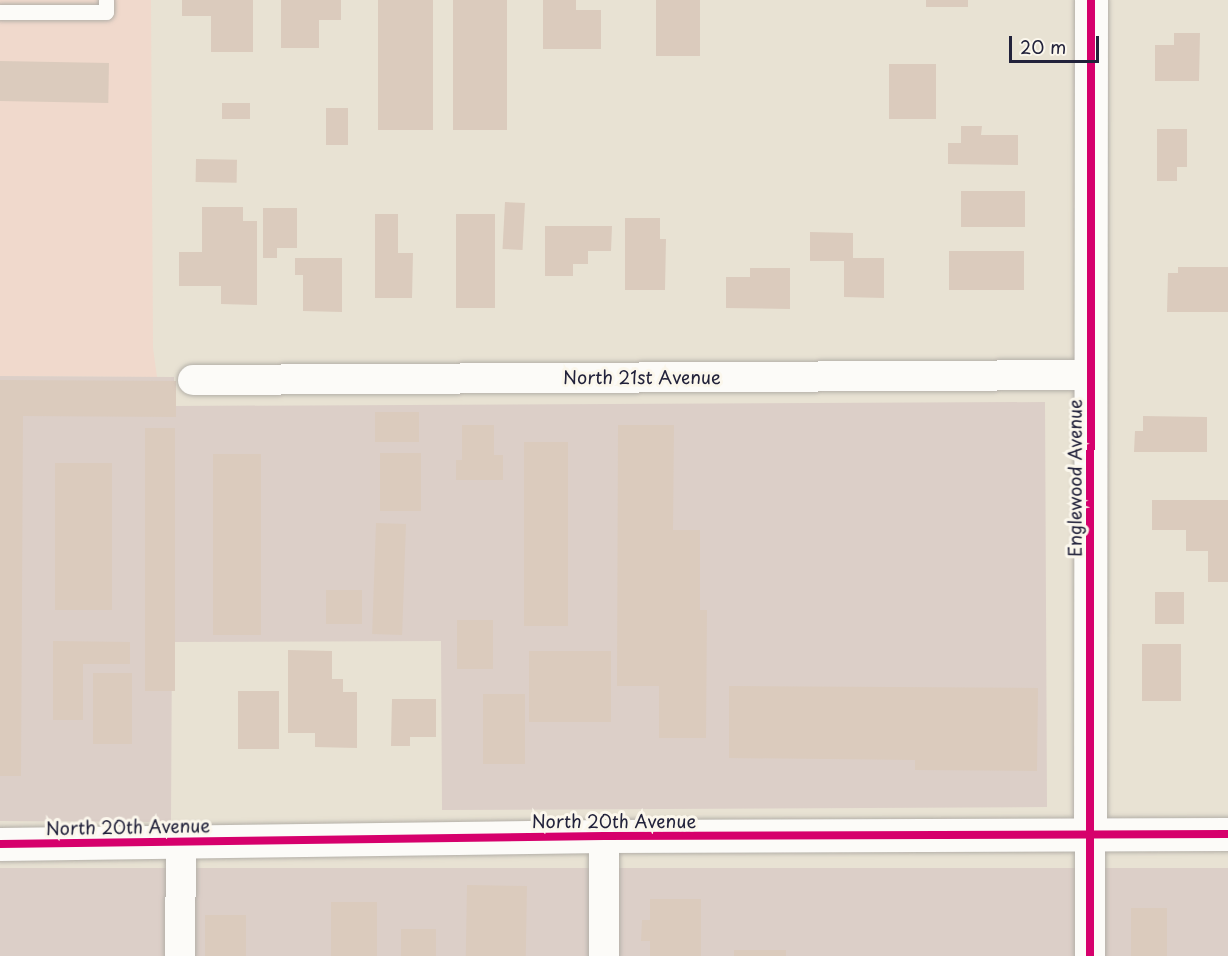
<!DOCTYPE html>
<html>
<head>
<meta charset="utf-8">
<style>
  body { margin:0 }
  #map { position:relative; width:1228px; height:956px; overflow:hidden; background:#e8e2d3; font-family:"Playpen Sans",sans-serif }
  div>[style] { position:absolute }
  .built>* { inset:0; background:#f0d9cc }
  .industrial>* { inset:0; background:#dccfc8; transform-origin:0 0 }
  .building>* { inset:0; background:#dbcbbd; transform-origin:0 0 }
  .roads { filter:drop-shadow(0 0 2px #b3afa8) drop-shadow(0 0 2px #b3afa8) }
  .lane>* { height:15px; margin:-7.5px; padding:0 7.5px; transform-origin:7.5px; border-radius:7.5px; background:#fcfbf8 }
  .street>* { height:30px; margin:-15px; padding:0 15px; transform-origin:15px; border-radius:15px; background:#fcfbf8 }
  .secondary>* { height:33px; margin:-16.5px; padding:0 16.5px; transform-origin:16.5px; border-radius:16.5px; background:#fcfbf8 }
  .cycleway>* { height:8px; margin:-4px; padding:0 4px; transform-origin:4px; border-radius:4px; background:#d6006c }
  span { translate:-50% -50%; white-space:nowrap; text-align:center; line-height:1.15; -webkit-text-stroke:6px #fbf7ec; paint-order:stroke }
  .street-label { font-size:18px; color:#22223b }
  .scale { position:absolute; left:1009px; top:36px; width:90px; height:27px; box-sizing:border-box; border:3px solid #22223b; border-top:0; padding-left:8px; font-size:18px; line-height:21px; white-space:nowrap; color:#22223b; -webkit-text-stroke:4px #fbf7ec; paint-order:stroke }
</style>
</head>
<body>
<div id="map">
  <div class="built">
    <i style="clip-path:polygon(0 0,151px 0,153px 348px,157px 377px,0 376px)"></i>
  </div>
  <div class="industrial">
    <i style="clip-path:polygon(0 376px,174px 377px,174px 406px,1045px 402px,1047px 807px,442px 810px,441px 641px,172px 642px,171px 822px,0 821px)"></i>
    <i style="left:0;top:868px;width:1228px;height:88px"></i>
  </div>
  <div class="building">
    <i style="clip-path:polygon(182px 0,253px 0,253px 52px,211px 52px,211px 16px,182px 16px)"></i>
    <i style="clip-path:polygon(281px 0,341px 0,341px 20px,319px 20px,319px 48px,281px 48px)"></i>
    <i style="left:378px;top:0;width:55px;height:130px"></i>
    <i style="left:453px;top:0;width:54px;height:130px"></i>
    <i style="clip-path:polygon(543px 0,576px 0,576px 10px,601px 10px,601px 49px,543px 49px)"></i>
    <i style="left:656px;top:0;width:44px;height:56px"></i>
    <i style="left:926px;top:0;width:42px;height:7px"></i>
    <i style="clip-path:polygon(1174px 33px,1200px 33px,1199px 81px,1155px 81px,1155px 45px,1174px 45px)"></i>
    <i style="left:0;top:61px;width:109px;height:40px;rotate:1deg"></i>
    <i style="left:889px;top:64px;width:47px;height:55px"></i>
    <i style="left:222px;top:103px;width:28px;height:16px"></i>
    <i style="left:326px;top:108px;width:22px;height:37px"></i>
    <i style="clip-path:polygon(961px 126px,982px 126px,981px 135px,1018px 135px,1018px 165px,948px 164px,948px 143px,961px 143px)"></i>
    <i style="clip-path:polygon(1157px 129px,1187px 129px,1187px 167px,1177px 167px,1177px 181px,1157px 181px)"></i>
    <i style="left:196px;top:159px;width:41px;height:23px;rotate:1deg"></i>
    <i style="left:961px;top:191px;width:64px;height:36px"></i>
    <i style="left:505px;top:202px;width:20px;height:47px;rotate:3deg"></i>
    <i style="clip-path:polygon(202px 207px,243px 207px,243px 221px,257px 221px,257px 305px,221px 304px,221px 286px,179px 286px,179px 252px,202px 252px)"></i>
    <i style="clip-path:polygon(263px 208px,297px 208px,297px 248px,277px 248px,277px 258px,263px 258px)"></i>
    <i style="clip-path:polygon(375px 214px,398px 214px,398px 253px,413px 253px,412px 298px,375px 298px)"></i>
    <i style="left:456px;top:214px;width:39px;height:94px"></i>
    <i style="clip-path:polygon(625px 218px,660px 218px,660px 239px,666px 239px,665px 290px,625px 290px)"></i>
    <i style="clip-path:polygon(545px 226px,612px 226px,611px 251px,588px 251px,588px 264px,573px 264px,573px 276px,545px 276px)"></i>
    <i style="clip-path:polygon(810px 232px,853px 233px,853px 258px,884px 258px,884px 298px,844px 297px,844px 261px,810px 261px)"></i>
    <i style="left:949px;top:251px;width:75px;height:39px"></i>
    <i style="clip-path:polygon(295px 258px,342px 258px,342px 312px,303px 311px,303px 275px,295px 275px)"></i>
    <i style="clip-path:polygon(1178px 267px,1228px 267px,1228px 312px,1167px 312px,1168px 273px,1178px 273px)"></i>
    <i style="clip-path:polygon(750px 268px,790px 268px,790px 309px,726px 308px,726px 277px,750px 277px)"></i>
    <i style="clip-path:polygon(0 380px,176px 381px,176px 417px,23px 416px,21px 776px,0 776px)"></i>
    <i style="left:375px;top:412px;width:44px;height:30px"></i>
    <i style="clip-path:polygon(1143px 416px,1207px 417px,1207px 452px,1134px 452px,1135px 431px,1143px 431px)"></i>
    <i style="clip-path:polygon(462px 425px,494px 425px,494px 455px,503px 455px,503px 480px,456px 480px,456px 460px,462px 460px)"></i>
    <i style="clip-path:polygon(618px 425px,674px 425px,673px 530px,700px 530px,700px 610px,707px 610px,706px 738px,659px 738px,659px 686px,617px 686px)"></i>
    <i style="left:145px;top:428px;width:30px;height:263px"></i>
    <i style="left:524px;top:442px;width:44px;height:184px"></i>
    <i style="left:380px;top:453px;width:41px;height:58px"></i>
    <i style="left:213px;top:454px;width:48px;height:181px"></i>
    <i style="left:55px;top:463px;width:57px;height:147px"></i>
    <i style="clip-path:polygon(1152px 500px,1228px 500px,1228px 582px,1208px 582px,1208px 551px,1186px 551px,1186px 530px,1152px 530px)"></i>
    <i style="left:376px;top:523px;width:30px;height:111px;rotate:2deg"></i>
    <i style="left:326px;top:590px;width:36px;height:34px"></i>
    <i style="left:1155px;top:592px;width:29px;height:32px"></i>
    <i style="left:457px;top:620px;width:36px;height:49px"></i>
    <i style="clip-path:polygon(53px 641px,130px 642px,130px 664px,83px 664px,83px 720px,53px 720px)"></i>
    <i style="left:1142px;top:644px;width:39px;height:57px"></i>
    <i style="clip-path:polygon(288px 650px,332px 651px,332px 679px,343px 679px,343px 692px,357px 692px,357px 748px,315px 747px,315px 733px,288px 733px)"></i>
    <i style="left:529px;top:651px;width:82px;height:71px"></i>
    <i style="left:93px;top:673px;width:39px;height:71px"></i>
    <i style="clip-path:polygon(729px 686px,1038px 688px,1037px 771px,915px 770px,915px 760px,729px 758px)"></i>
    <i style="left:238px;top:691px;width:41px;height:58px"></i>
    <i style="left:483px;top:694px;width:42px;height:70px"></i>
    <i style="clip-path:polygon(392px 699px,436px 699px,436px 737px,410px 737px,410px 746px,391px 746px)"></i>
    <i style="left:467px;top:885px;width:60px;height:71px;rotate:1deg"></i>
    <i style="clip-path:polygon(650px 899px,701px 899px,701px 956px,650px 956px,650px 941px,641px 941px,642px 920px,650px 920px)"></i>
    <i style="left:331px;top:902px;width:46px;height:54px"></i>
    <i style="left:1131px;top:908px;width:36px;height:48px"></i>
    <i style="left:205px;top:915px;width:41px;height:41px"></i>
    <i style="left:401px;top:929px;width:35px;height:27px"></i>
    <i style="left:734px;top:950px;width:52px;height:6px"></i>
  </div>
  <div class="roads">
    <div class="lane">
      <i style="left:0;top:12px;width:106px"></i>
      <i style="left:106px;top:12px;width:12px;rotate:-90deg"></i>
    </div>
    <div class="street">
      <i style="left:193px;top:380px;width:898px;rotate:-0.32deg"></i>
      <i style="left:180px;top:956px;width:115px;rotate:-89.5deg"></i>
      <i style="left:604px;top:956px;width:120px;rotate:-90deg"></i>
      <i style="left:1090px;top:956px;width:122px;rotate:-90deg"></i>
    </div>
    <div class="secondary">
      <i style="left:1090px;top:834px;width:834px;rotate:-89.93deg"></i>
      <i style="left:0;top:844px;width:604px;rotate:-0.76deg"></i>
      <i style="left:604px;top:836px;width:624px;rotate:-0.18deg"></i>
    </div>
  </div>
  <div class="cycleway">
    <i style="left:0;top:844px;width:604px;rotate:-0.76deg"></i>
    <i style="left:604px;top:836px;width:624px;rotate:-0.18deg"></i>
    <i style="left:1090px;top:956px;width:956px;rotate:-89.94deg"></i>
  </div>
  <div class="street-label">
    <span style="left:642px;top:377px">North 21st Avenue</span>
    <span style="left:1075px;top:478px;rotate:-90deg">Englewood Avenue</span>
    <span style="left:614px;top:821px">North 20th Avenue</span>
    <span style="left:128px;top:827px;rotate:-1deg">North 20th Avenue</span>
  </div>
  <div class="scale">20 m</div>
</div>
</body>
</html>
